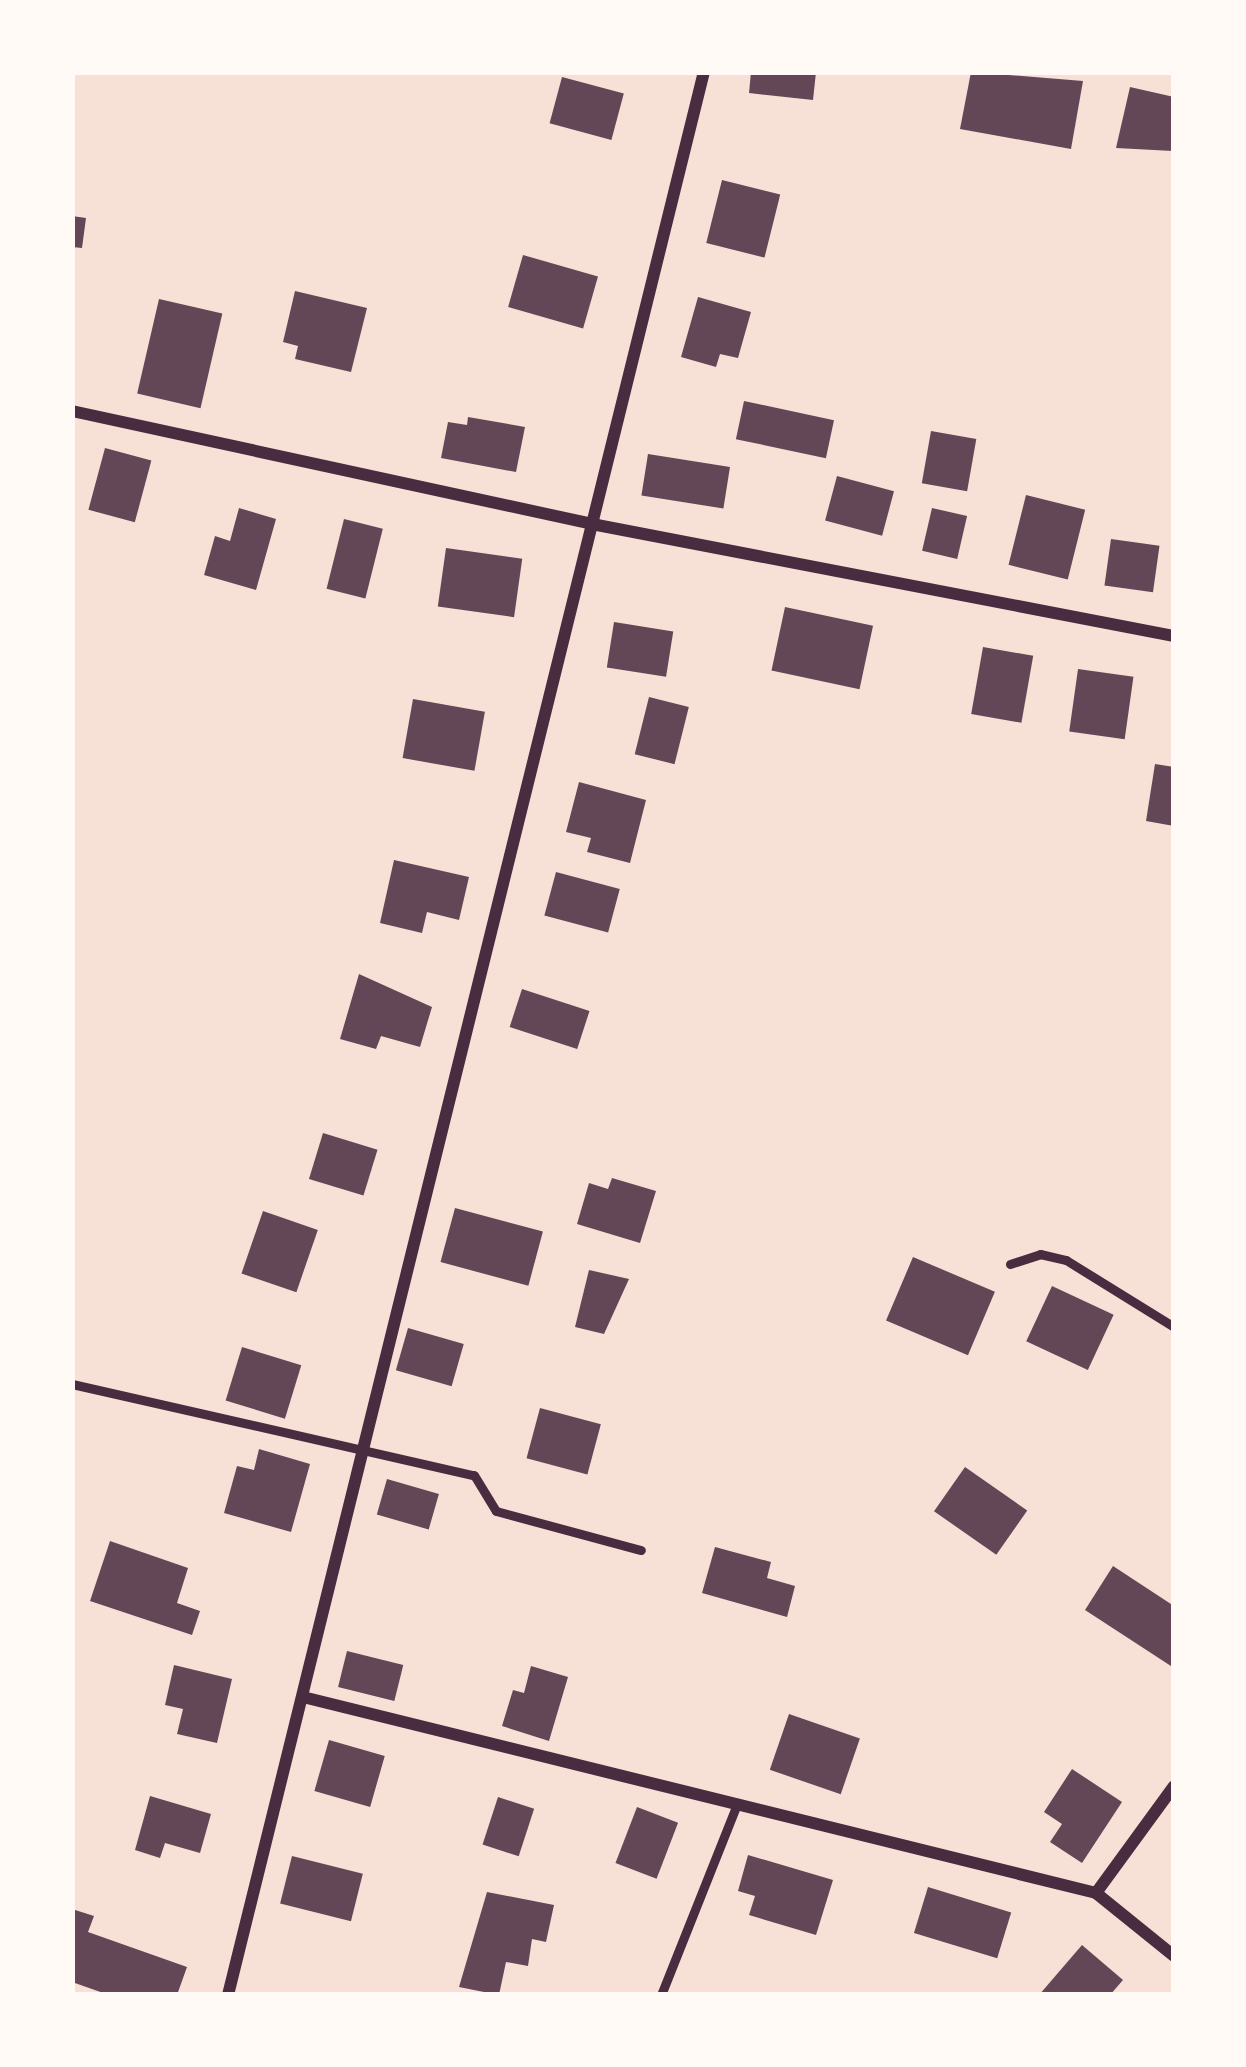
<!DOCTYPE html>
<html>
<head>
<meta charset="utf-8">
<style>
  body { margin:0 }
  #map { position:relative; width:1246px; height:2067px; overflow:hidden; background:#f7e1d7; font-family:Raleway,sans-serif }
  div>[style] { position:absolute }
  .building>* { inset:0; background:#644757; transform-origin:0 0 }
  .service>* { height:9px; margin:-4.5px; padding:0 4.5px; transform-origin:4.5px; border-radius:4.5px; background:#4a2c40 }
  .minor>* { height:12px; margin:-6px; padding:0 6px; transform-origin:6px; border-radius:6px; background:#4a2c40 }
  span { translate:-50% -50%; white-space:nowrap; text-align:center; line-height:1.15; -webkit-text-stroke:9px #fffaf5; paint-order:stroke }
  .frame { position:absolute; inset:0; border:75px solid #fffaf5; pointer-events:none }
</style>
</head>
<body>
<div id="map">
  <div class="building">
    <i style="clip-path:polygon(751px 72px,816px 72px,813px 100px,749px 93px)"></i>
    <i style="clip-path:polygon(971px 72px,1083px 81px,1071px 149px,960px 129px)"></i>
    <i style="left:562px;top:77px;width:64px;height:48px;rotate:15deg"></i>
    <i style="clip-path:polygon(1130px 87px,1174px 97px,1173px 151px,1116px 148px)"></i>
    <i style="left:722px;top:180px;width:60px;height:65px;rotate:14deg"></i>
    <i style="clip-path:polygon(72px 216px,86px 218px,82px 248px,72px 247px)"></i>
    <i style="left:523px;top:255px;width:78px;height:54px;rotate:16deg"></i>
    <i style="clip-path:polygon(295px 291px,367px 308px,351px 372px,295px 359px,298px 346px,283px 342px)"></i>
    <i style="clip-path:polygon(698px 297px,751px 312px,738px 358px,720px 354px,716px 367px,681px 357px)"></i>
    <i style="left:159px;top:299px;width:65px;height:97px;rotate:13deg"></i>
    <i style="left:744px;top:401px;width:92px;height:39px;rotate:12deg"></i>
    <i style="clip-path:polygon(468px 417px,525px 427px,516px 472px,441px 458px,448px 422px,467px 425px)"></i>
    <i style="left:931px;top:431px;width:46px;height:53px;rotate:10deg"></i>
    <i style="left:105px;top:448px;width:48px;height:64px;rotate:15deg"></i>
    <i style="left:648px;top:454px;width:83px;height:42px;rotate:9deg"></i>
    <i style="left:837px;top:476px;width:59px;height:46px;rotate:15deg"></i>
    <i style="left:1026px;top:495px;width:61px;height:72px;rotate:14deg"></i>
    <i style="clip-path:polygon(239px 508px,276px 519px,256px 590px,204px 575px,215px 536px,230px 541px)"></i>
    <i style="left:932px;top:508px;width:36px;height:44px;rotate:13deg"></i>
    <i style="left:344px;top:519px;width:40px;height:72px;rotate:14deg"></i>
    <i style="left:1111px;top:539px;width:49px;height:47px;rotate:8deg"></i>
    <i style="left:446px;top:548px;width:77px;height:59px;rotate:8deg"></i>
    <i style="left:785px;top:607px;width:90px;height:65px;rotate:12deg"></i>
    <i style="left:614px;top:622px;width:60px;height:46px;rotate:9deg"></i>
    <i style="left:983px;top:647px;width:51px;height:68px;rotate:10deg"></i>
    <i style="left:1078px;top:669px;width:56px;height:63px;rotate:8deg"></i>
    <i style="left:649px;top:697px;width:41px;height:59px;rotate:14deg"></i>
    <i style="left:413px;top:699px;width:73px;height:60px;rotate:10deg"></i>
    <i style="clip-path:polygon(1155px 764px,1174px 767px,1174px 826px,1146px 821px)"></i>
    <i style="clip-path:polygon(579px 782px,646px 800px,630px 863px,587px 852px,591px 838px,566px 832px)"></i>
    <i style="clip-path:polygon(394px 860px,469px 877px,459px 920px,427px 912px,422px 933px,380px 923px)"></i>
    <i style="left:556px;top:872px;width:66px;height:45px;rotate:15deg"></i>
    <i style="clip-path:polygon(359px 974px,432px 1007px,420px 1047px,381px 1036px,376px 1049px,340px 1039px)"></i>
    <i style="left:522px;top:989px;width:71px;height:40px;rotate:18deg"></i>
    <i style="left:323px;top:1133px;width:57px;height:48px;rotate:17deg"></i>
    <i style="clip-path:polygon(612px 1178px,656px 1191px,640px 1243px,577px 1224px,589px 1183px,608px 1189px)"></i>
    <i style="left:455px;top:1208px;width:91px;height:56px;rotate:15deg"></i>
    <i style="left:263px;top:1211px;width:58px;height:66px;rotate:19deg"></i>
    <i style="left:913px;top:1257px;width:89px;height:69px;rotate:23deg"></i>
    <i style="clip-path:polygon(589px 1270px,629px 1279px,604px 1334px,575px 1327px)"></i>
    <i style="left:1052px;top:1286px;width:68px;height:61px;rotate:25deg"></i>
    <i style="left:408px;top:1328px;width:58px;height:44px;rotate:16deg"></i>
    <i style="left:242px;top:1347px;width:62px;height:56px;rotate:17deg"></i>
    <i style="left:540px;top:1408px;width:63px;height:52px;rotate:15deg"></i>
    <i style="clip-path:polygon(259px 1449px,310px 1464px,291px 1532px,224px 1513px,237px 1466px,254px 1470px)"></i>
    <i style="left:965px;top:1467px;width:76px;height:54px;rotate:35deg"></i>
    <i style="left:387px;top:1479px;width:54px;height:37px;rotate:16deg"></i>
    <i style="clip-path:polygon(110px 1541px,188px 1568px,177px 1603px,200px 1611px,192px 1635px,90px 1601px)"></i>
    <i style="clip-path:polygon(715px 1547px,771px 1562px,767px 1578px,795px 1586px,787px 1617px,702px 1593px)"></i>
    <i style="clip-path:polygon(1113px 1566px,1174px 1606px,1174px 1668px,1085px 1610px)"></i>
    <i style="left:347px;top:1651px;width:58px;height:37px;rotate:14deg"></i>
    <i style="clip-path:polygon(174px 1665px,232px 1679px,217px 1743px,177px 1734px,183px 1709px,165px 1705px)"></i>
    <i style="clip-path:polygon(531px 1666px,568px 1677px,549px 1741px,502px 1726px,513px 1690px,524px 1693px)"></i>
    <i style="left:789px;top:1714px;width:75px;height:59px;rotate:19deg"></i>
    <i style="left:329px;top:1740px;width:58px;height:53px;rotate:16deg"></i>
    <i style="clip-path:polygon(1072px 1769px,1122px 1802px,1082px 1863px,1050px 1842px,1062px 1824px,1044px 1812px)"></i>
    <i style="clip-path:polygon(150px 1796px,211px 1814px,200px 1853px,165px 1843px,160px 1858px,135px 1850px)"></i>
    <i style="left:498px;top:1797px;width:38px;height:50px;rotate:18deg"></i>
    <i style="left:637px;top:1807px;width:44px;height:60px;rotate:21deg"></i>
    <i style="clip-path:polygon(748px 1855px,833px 1880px,816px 1935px,749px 1915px,755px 1896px,738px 1891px)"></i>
    <i style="left:292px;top:1856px;width:73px;height:49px;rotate:14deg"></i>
    <i style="left:928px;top:1887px;width:87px;height:48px;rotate:17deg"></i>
    <i style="clip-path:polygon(487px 1892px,554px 1905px,546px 1942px,532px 1939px,528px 1966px,506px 1962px,499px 1995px,459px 1987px)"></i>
    <i style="clip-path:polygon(72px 1909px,94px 1916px,88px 1932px,187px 1967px,177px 1995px,109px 1995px,72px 1982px)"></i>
    <i style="clip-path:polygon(1082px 1945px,1123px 1980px,1110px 1995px,1039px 1995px)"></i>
  </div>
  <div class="service">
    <i style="left:1010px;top:1264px;width:32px;rotate:-18deg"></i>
    <i style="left:1040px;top:1254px;width:27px;rotate:13deg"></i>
    <i style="left:1066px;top:1260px;width:127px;rotate:31.8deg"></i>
    <i style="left:72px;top:1384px;width:412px;rotate:12.8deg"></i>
    <i style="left:474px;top:1475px;width:42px;rotate:58.6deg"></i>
    <i style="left:496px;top:1511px;width:150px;rotate:15.1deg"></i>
    <i style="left:661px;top:1995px;width:206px;rotate:-68.3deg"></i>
  </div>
  <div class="minor">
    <i style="left:72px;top:411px;width:537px;rotate:12.25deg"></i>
    <i style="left:597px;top:525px;width:588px;rotate:10.89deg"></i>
    <i style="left:307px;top:1698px;width:813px;rotate:13.88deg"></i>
    <i style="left:1096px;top:1893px;width:100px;rotate:38.9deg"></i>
    <i style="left:1096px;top:1893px;width:132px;rotate:-53.9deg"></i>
    <i style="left:228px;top:1995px;width:1981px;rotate:-76.1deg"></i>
  </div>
  <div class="frame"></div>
</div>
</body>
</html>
